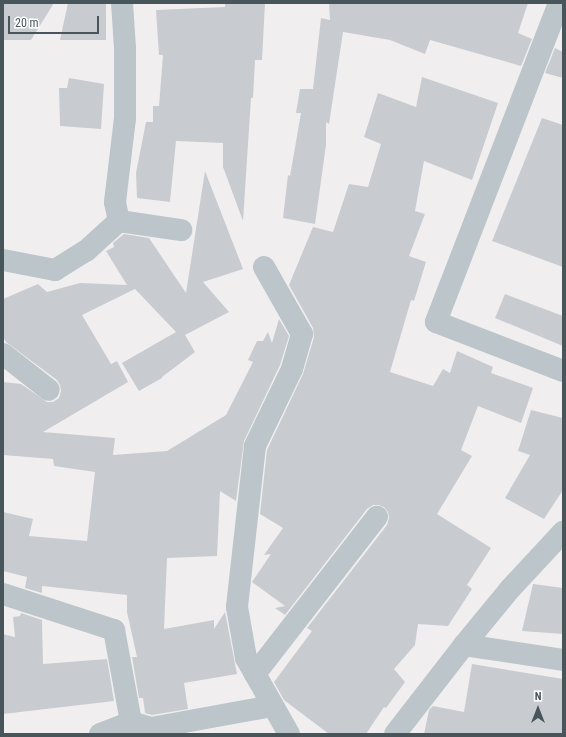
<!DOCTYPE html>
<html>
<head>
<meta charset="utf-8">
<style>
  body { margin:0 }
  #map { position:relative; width:566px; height:737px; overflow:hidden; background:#f1eeef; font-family:"Roboto Condensed",sans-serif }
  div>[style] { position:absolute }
  .building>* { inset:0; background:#c8ccd0 }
  .minor>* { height:22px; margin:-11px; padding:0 11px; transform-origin:11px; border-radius:11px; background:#bbc5ca }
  span { translate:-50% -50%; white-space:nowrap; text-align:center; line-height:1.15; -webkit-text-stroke:4px #fff; paint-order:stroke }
  .frame { position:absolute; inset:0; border:4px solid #48555a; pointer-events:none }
  .north { position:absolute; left:518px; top:689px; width:40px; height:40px; -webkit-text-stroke:3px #fff; paint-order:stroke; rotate:0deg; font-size:11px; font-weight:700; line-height:16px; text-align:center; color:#48555a }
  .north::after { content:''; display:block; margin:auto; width:14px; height:18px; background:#48555a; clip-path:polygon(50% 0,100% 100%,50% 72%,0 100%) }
  .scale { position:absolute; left:8px; top:16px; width:91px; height:18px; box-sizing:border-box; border:2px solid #48555a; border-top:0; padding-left:5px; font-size:12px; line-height:14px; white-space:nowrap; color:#48555a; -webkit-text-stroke:3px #fff; paint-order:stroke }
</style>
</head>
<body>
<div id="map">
  <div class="building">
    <i style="clip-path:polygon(3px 3px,54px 3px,31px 40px,3px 40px)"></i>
    <i style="clip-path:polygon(68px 3px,106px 3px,106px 40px,60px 40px)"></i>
    <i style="clip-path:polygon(225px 3px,265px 3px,262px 60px,255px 60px,253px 98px,251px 98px,243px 221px,223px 167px,223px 143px,176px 141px,170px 202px,137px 198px,136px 173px,146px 122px,153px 122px,153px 106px,159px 106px,163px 55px,159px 55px,156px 10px,225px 7px)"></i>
    <i style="clip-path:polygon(329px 3px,528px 3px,518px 33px,532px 39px,521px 66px,430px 40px,425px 54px,390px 40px,343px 32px,329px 124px,326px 122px,326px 145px,315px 224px,283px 218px,288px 175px,290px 176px,301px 113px,296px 113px,300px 89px,313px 89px,321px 18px,330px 20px)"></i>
    <i style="clip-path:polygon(555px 48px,563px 52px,563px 78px,545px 73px)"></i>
    <i style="clip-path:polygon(422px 77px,498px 103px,472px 180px,424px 161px,415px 211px,425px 214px,409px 256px,426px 262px,414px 301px,411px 300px,390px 372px,433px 386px,443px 369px,450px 373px,457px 351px,493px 367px,491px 373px,533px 388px,521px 423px,478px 406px,461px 450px,472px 456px,437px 514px,491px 548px,467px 585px,472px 589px,448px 626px,418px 624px,415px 645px,394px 669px,405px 682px,386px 708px,384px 707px,366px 734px,329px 734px,284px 700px,274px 682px,312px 631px,307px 628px,387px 525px,389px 518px,388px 512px,384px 507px,378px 505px,373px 505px,367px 509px,285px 615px,275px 608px,285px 606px,252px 582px,271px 554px,264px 555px,283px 528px,260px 514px,267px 450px,303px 374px,314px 337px,313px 328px,289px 285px,313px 227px,333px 232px,349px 184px,368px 187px,381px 144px,364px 137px,378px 93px,416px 107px)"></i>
    <i style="clip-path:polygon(69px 78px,104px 84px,101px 129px,60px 126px,59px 88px,67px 88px)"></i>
    <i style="clip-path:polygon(542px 118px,563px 125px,563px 267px,492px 241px)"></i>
    <i style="clip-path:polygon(205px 171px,243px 269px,203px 282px,229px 312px,185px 335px,195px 352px,162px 377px,162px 378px,139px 391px,122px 363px,176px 332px,135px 289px,82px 315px,111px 364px,117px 361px,128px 382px,43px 432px,115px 438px,113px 455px,167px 451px,226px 415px,253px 362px,248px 360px,257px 341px,263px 341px,268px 332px,272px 343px,279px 319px,289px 336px,280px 365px,244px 441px,236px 501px,220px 491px,217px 556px,167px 558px,164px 629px,214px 620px,214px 629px,225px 612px,237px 674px,184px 683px,188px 709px,152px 715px,145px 713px,143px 698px,139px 698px,132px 657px,137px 657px,127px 612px,127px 595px,42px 586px,42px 593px,25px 588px,27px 577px,3px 571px,3px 512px,33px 519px,29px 536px,87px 541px,95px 472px,54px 466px,53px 459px,3px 455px,3px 382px,21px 384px,47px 402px,53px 402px,59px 398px,61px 391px,60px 385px,57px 380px,6px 342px,3px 337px,3px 299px,38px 284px,47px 292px,80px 283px,127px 285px,106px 251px,114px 247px,113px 243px,124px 234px,149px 238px,186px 293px)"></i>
    <i style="clip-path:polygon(505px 294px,563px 316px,563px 346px,495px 318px)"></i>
    <i style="clip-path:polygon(531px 410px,563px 418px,563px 490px,544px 519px,505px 498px,530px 455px,518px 451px)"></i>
    <i style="clip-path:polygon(533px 584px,563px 588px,563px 634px,522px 631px)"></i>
    <i style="clip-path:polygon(21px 613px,42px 620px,43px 664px,107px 659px,114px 701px,3px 714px,3px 634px,15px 637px,13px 617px,20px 616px)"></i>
    <i style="clip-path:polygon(472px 664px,563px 679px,563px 734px,424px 734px,429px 710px,433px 706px,464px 712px)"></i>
  </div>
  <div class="minor">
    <i style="left:559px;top:3px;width:342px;rotate:111.1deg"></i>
    <i style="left:436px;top:322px;width:136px;rotate:21.1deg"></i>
    <i style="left:119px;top:221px;width:19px;rotate:-102deg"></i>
    <i style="left:115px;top:202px;width:85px;rotate:-83.2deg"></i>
    <i style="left:125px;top:118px;width:70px;rotate:-90deg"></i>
    <i style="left:125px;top:48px;width:45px;rotate:-93.8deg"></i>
    <i style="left:119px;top:221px;width:63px;rotate:8.3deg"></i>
    <i style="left:3px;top:260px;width:53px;rotate:10.9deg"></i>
    <i style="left:55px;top:270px;width:36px;rotate:-32deg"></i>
    <i style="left:86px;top:251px;width:45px;rotate:-42.3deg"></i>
    <i style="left:264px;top:267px;width:77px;rotate:60.4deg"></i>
    <i style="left:302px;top:334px;width:36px;rotate:106deg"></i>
    <i style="left:292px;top:369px;width:85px;rotate:115.7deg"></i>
    <i style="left:255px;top:446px;width:162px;rotate:96.4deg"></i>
    <i style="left:237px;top:607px;width:52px;rotate:80deg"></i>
    <i style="left:246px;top:658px;width:87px;rotate:60.5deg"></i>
    <i style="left:3px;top:354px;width:58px;rotate:38deg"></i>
    <i style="left:3px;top:594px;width:117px;rotate:18deg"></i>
    <i style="left:114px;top:630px;width:94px;rotate:79.5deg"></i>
    <i style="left:464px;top:645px;width:100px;rotate:8.6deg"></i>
    <i style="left:255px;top:674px;width:199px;rotate:-52.2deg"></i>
    <i style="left:100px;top:734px;width:33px;rotate:-21deg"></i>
    <i style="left:131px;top:722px;width:21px;rotate:17deg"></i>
    <i style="left:151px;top:728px;width:123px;rotate:-10.3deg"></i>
    <i style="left:395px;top:734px;width:113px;rotate:-52.2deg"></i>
    <i style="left:464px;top:645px;width:72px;rotate:-50.6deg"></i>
    <i style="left:510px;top:589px;width:78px;rotate:-47.1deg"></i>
  </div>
  <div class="frame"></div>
  <div class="north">N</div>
  <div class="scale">20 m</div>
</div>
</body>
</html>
